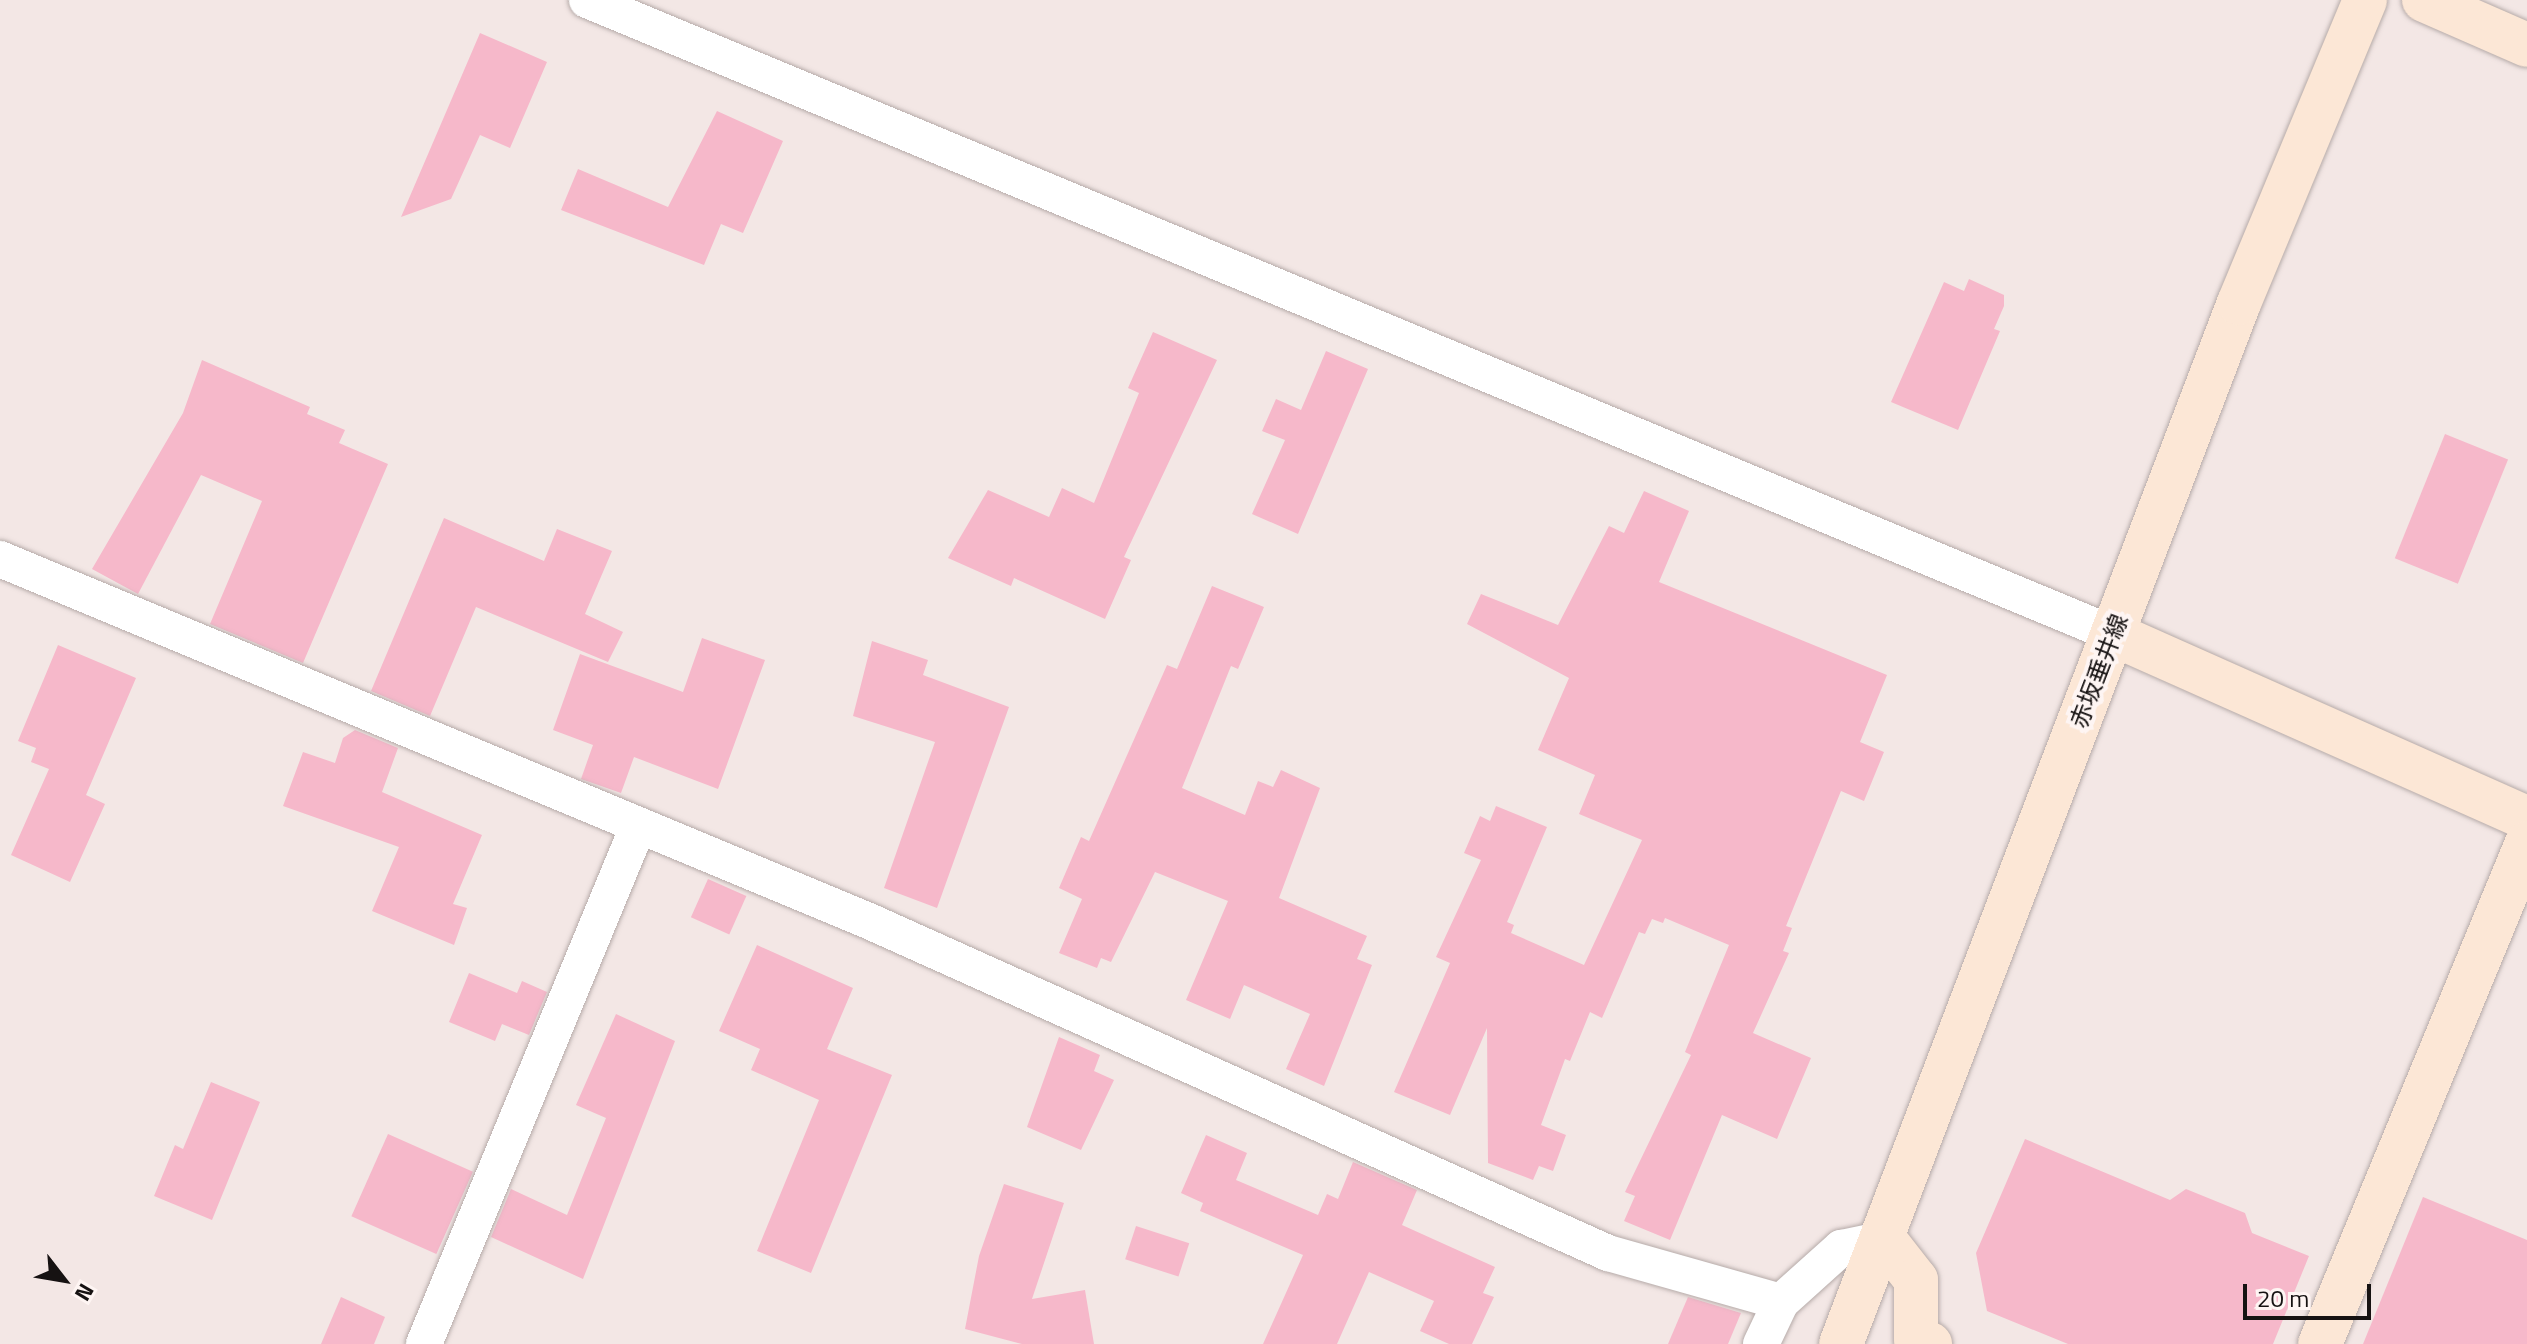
<!DOCTYPE html>
<html>
<head>
<meta charset="utf-8">
<style>
  body { margin:0 }
  #map { position:relative; width:2527px; height:1344px; overflow:hidden; background:#f3e7e5; font-family:"Titillium Web","Noto Sans JP",sans-serif }
  div>[style] { position:absolute }
  .building>* { inset:0; background:#f6b8ca; transform-origin:0 0 }
  .roads { filter:drop-shadow(0 0 2px #b6aba9) drop-shadow(0 0 2px #b6aba9) }
  .street>* { height:36px; margin:-18px; padding:0 18px; transform-origin:18px; border-radius:18px; background:#fff }
  .secondary>* { height:44px; margin:-22px; padding:0 22px; transform-origin:22px; border-radius:22px; background:#fce7d6 }
  span { translate:-50% -50%; white-space:nowrap; text-align:center; line-height:1.15; -webkit-text-stroke:8px #fef5f3; paint-order:stroke }
  .street-label { font-size:24px; color:#161212 }
  .north { position:absolute; left:24px; top:1240px; width:80px; height:80px; -webkit-text-stroke:6px #fef5f3; paint-order:stroke; rotate:121deg; font-size:22px; font-weight:700; line-height:32px; text-align:center; color:#161212 }
  .north::after { content:''; display:block; margin:auto; width:28px; height:36px; background:#161212; clip-path:polygon(50% 0,100% 100%,50% 72%,0 100%) }
  .scale { position:absolute; left:2243px; top:1284px; width:128px; height:36px; box-sizing:border-box; border:4px solid #161212; border-top:0; padding-left:10px; font-size:24px; line-height:28px; white-space:nowrap; color:#161212; -webkit-text-stroke:6px #fef5f3; paint-order:stroke }
</style>
</head>
<body>
<div id="map">
  <div class="building">
    <i style="clip-path:polygon(480px 33px,547px 62px,510px 148px,480px 135px,451px 199px,401px 217px)"></i>
    <i style="clip-path:polygon(717px 111px,783px 141px,743px 233px,721px 224px,704px 265px,561px 210px,578px 169px,668px 207px)"></i>
    <i style="clip-path:polygon(1969px 279px,2004px 295px,2004px 306px,1994px 329px,2000px 331px,1958px 430px,1891px 402px,1944px 282px,1964px 291px)"></i>
    <i style="clip-path:polygon(1153px 332px,1217px 360px,1124px 557px,1131px 560px,1105px 619px,1014px 578px,1011px 586px,948px 558px,988px 490px,1049px 517px,1062px 488px,1094px 503px,1139px 393px,1128px 388px)"></i>
    <i style="clip-path:polygon(1326px 351px,1368px 369px,1298px 534px,1252px 514px,1285px 440px,1262px 431px,1276px 399px,1301px 410px)"></i>
    <i style="clip-path:polygon(202px 360px,310px 407px,307px 414px,345px 430px,339px 443px,388px 464px,303px 663px,210px 624px,262px 501px,201px 475px,138px 594px,92px 569px,183px 413px)"></i>
    <i style="left:2445px;top:434px;width:68px;height:134px;rotate:22deg"></i>
    <i style="clip-path:polygon(1644px 491px,1689px 511px,1659px 582px,1887px 675px,1860px 742px,1884px 752px,1864px 801px,1841px 791px,1786px 926px,1792px 928px,1783px 951px,1789px 953px,1753px 1033px,1811px 1058px,1777px 1139px,1722px 1115px,1670px 1240px,1624px 1221px,1635px 1196px,1625px 1192px,1691px 1055px,1685px 1052px,1729px 945px,1665px 918px,1663px 923px,1652px 919px,1645px 934px,1639px 932px,1602px 1018px,1590px 1012px,1570px 1061px,1565px 1059px,1541px 1125px,1566px 1135px,1553px 1171px,1539px 1166px,1533px 1180px,1488px 1163px,1487px 1028px,1450px 1115px,1394px 1092px,1450px 963px,1436px 957px,1481px 860px,1464px 853px,1480px 816px,1490px 821px,1496px 806px,1547px 827px,1507px 922px,1514px 925px,1511px 933px,1584px 965px,1642px 840px,1579px 814px,1595px 775px,1538px 750px,1569px 678px,1467px 624px,1481px 594px,1558px 625px,1609px 526px,1624px 533px)"></i>
    <i style="clip-path:polygon(444px 518px,544px 561px,557px 529px,612px 551px,585px 614px,623px 632px,608px 662px,476px 607px,430px 716px,371px 691px)"></i>
    <i style="clip-path:polygon(1212px 586px,1264px 607px,1238px 669px,1231px 666px,1182px 788px,1245px 815px,1258px 781px,1273px 787px,1281px 770px,1320px 788px,1279px 898px,1367px 936px,1357px 959px,1372px 965px,1324px 1086px,1286px 1069px,1310px 1014px,1244px 985px,1230px 1019px,1186px 1000px,1228px 901px,1155px 872px,1111px 962px,1101px 958px,1097px 968px,1059px 953px,1082px 899px,1059px 888px,1081px 837px,1089px 841px,1167px 665px,1177px 669px)"></i>
    <i style="clip-path:polygon(702px 638px,765px 660px,718px 789px,634px 757px,621px 793px,581px 779px,593px 745px,553px 730px,580px 654px,683px 692px)"></i>
    <i style="clip-path:polygon(872px 641px,928px 660px,923px 675px,1009px 707px,937px 908px,884px 888px,935px 742px,853px 716px)"></i>
    <i style="clip-path:polygon(58px 645px,136px 678px,86px 795px,105px 804px,70px 882px,11px 855px,49px 769px,31px 762px,36px 748px,18px 741px)"></i>
    <i style="clip-path:polygon(355px 730px,398px 748px,382px 792px,482px 835px,453px 904px,467px 908px,454px 945px,372px 911px,399px 847px,283px 806px,303px 752px,335px 763px,343px 738px)"></i>
    <i style="left:708px;top:879px;width:42px;height:42px;rotate:24deg"></i>
    <i style="clip-path:polygon(757px 945px,853px 988px,827px 1049px,892px 1075px,811px 1273px,757px 1251px,819px 1100px,751px 1070px,760px 1049px,719px 1031px)"></i>
    <i style="clip-path:polygon(469px 973px,517px 993px,522px 981px,547px 992px,529px 1035px,502px 1024px,495px 1041px,449px 1022px)"></i>
    <i style="clip-path:polygon(616px 1014px,675px 1041px,583px 1279px,491px 1237px,511px 1189px,567px 1215px,606px 1118px,576px 1105px)"></i>
    <i style="clip-path:polygon(1059px 1037px,1100px 1055px,1094px 1071px,1114px 1080px,1081px 1150px,1027px 1127px)"></i>
    <i style="clip-path:polygon(211px 1082px,260px 1102px,212px 1220px,154px 1196px,175px 1145px,183px 1149px)"></i>
    <i style="left:388px;top:1134px;width:93px;height:90px;rotate:24deg"></i>
    <i style="clip-path:polygon(1206px 1135px,1247px 1153px,1236px 1180px,1318px 1215px,1327px 1194px,1338px 1199px,1353px 1162px,1417px 1190px,1402px 1225px,1495px 1267px,1483px 1293px,1494px 1297px,1472px 1344px,1449px 1344px,1420px 1331px,1434px 1301px,1369px 1272px,1337px 1344px,1263px 1344px,1303px 1255px,1200px 1211px,1203px 1203px,1181px 1193px)"></i>
    <i style="clip-path:polygon(2025px 1139px,2170px 1200px,2186px 1189px,2245px 1213px,2252px 1233px,2309px 1256px,2273px 1344px,2068px 1344px,1987px 1311px,1976px 1253px)"></i>
    <i style="clip-path:polygon(1004px 1184px,1064px 1203px,1032px 1299px,1085px 1290px,1094px 1344px,1022px 1344px,965px 1329px,979px 1256px)"></i>
    <i style="clip-path:polygon(2423px 1197px,2527px 1240px,2527px 1344px,2363px 1344px)"></i>
    <i style="left:1136px;top:1226px;width:56px;height:35px;rotate:18deg"></i>
    <i style="clip-path:polygon(341px 1297px,385px 1317px,374px 1344px,321px 1344px)"></i>
    <i style="clip-path:polygon(1688px 1297px,1741px 1313px,1728px 1344px,1668px 1344px)"></i>
  </div>
  <div class="roads">
    <div class="street">
      <i style="left:587px;top:0;width:1652px;rotate:22.56deg"></i>
      <i style="left:0;top:559px;width:944px;rotate:22.62deg"></i>
      <i style="left:871px;top:922px;width:808px;rotate:24.19deg"></i>
      <i style="left:1608px;top:1253px;width:180px;rotate:15.8deg"></i>
      <i style="left:424px;top:1344px;width:557px;rotate:-67.53deg"></i>
      <i style="left:1761px;top:1344px;width:47px;rotate:-64.5deg"></i>
      <i style="left:1781px;top:1302px;width:81px;rotate:-42deg"></i>
      <i style="left:1841px;top:1248px;width:44px;rotate:-11.8deg"></i>
    </div>
    <div class="secondary">
      <i style="left:2424px;top:0;width:112px;rotate:23.6deg"></i>
      <i style="left:2113px;top:634px;width:453px;rotate:24deg"></i>
      <i style="left:1884px;top:1239px;width:52px;rotate:52deg"></i>
      <i style="left:1916px;top:1280px;width:59px;rotate:90deg"></i>
      <i style="left:1916px;top:1339px;width:15px;rotate:20deg"></i>
      <i style="left:1841px;top:1344px;width:1114px;rotate:-69.08deg"></i>
      <i style="left:2239px;top:303px;width:328px;rotate:-67.4deg"></i>
      <i style="left:2320px;top:1344px;width:542px;rotate:-67.55deg"></i>
    </div>
  </div>
  <div class="street-label">
    <span style="left:2099px;top:671px;rotate:-69deg">赤坂垂井線</span>
  </div>
  <div class="north">N</div>
  <div class="scale">20 m</div>
</div>
</body>
</html>
